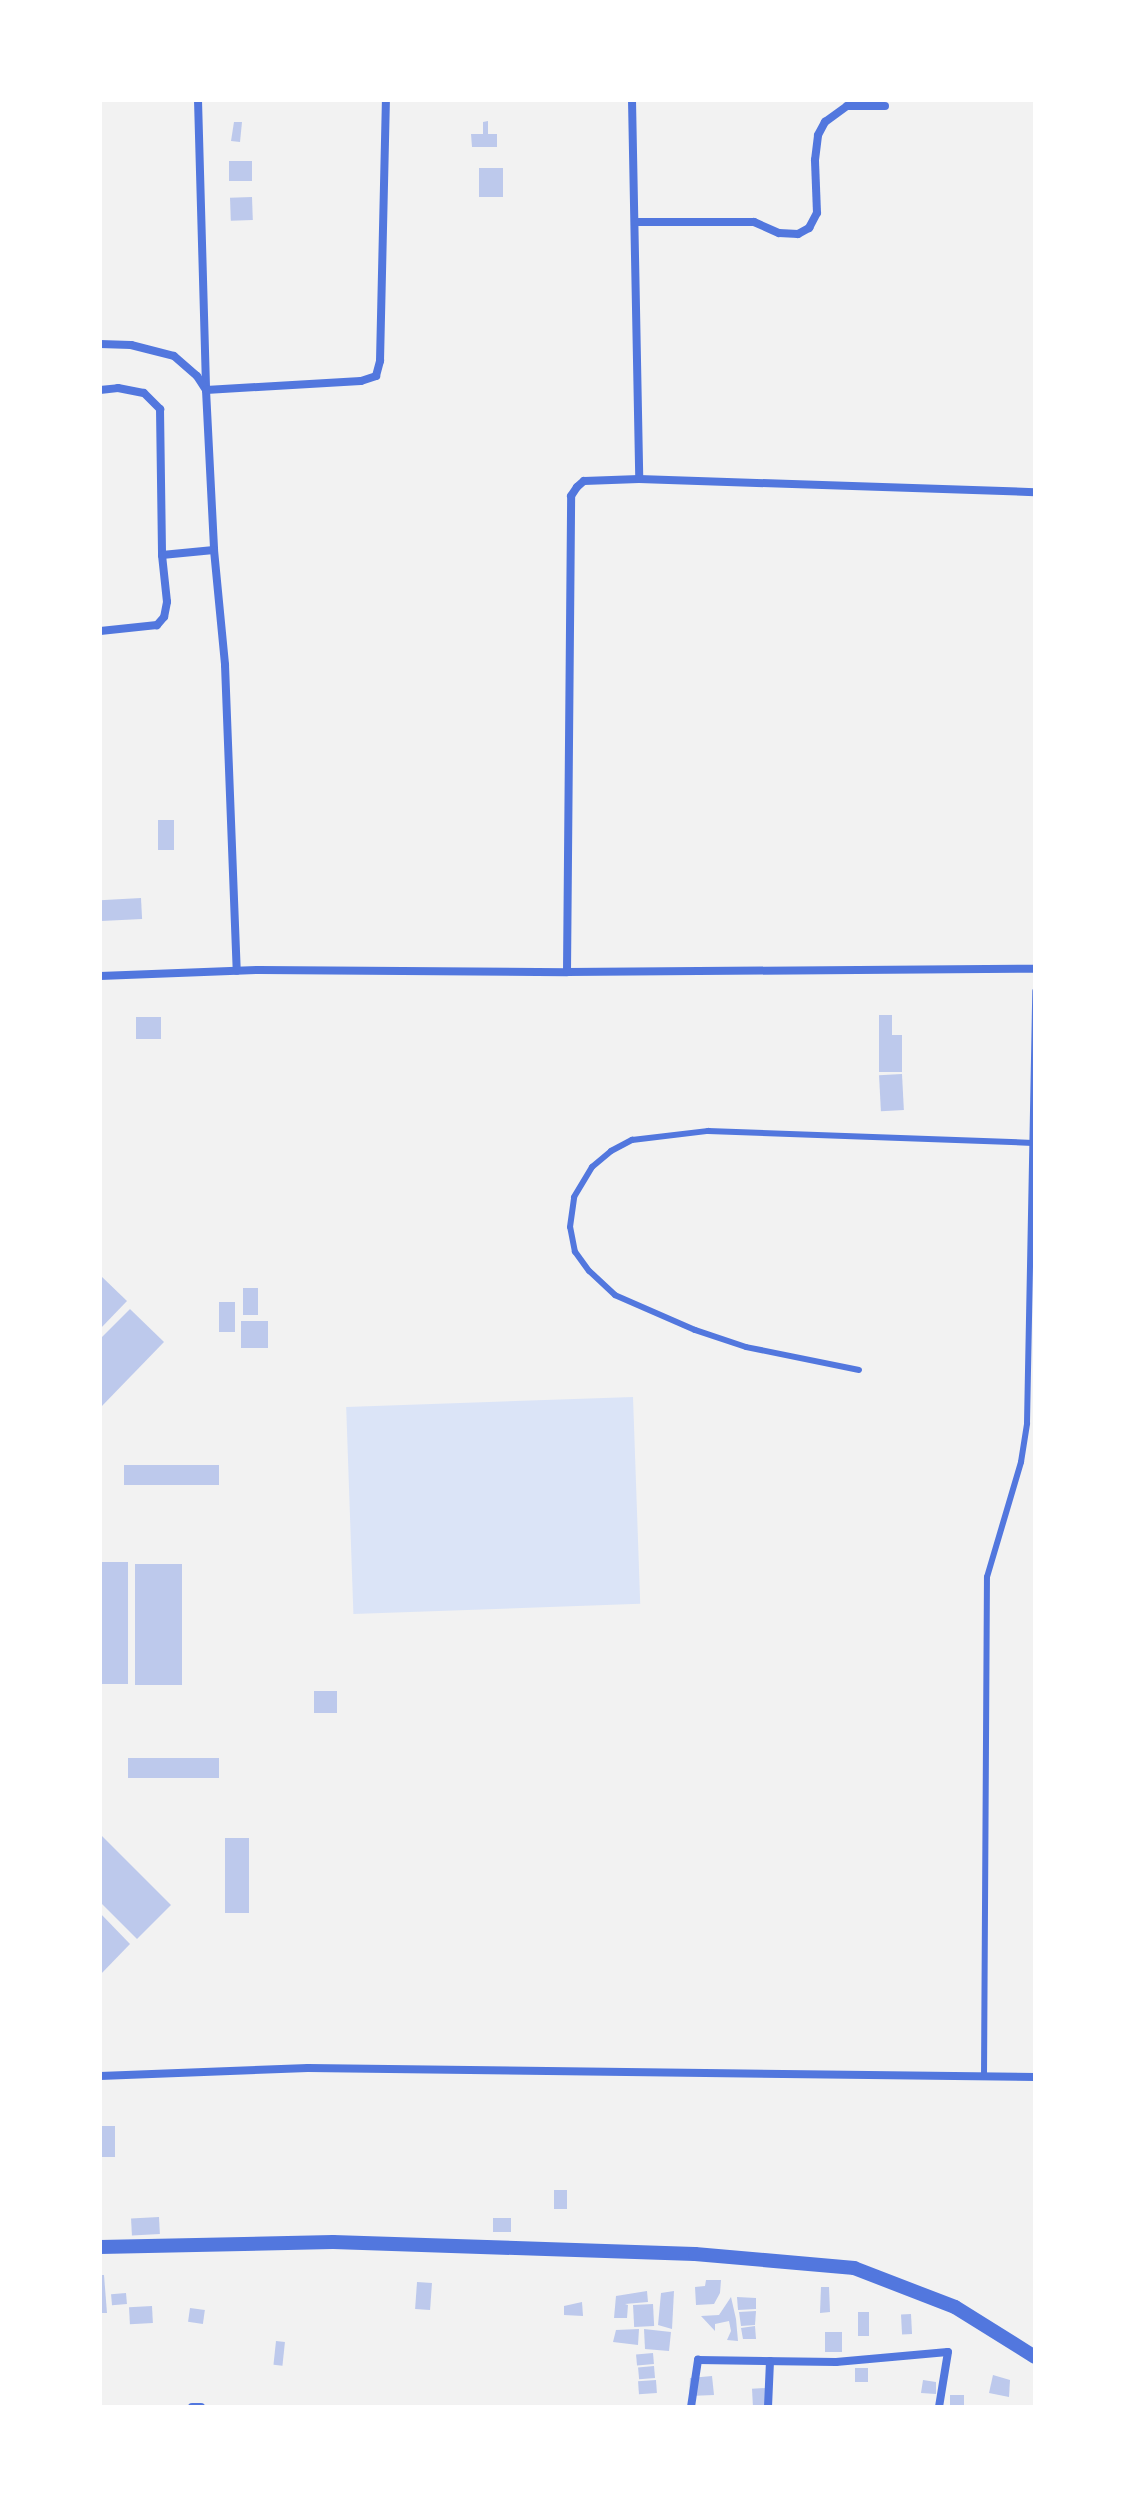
<!DOCTYPE html>
<html>
<head>
<meta charset="utf-8">
<style>
  body { margin:0 }
  #map { position:relative; width:1135px; height:2507px; overflow:hidden; background:#f2f2f2; font-family:"PT Serif",serif }
  div>[style] { position:absolute }
  .green>* { inset:0; background:#dbe4f7; transform-origin:0 0 }
  .building>* { inset:0; background:#bdc9ec; transform-origin:0 0 }
  .service>* { height:6px; margin:-3px; padding:0 3px; transform-origin:3px; border-radius:3px; background:#5277de }
  .minor>* { height:8px; margin:-4px; padding:0 4px; transform-origin:4px; border-radius:4px; background:#5277de }
  .tertiary>* { height:14px; margin:-7px; padding:0 7px; transform-origin:7px; border-radius:7px; background:#5277de }
  span { translate:-50% -50%; white-space:nowrap; text-align:center; line-height:1.15; -webkit-text-stroke:6px #fff; paint-order:stroke }
  .frame { position:absolute; inset:0; border:102px solid #fff; pointer-events:none }
</style>
</head>
<body>
<div id="map">
  <div class="green">
    <i style="left:633px;top:1397px;width:207px;height:287px;rotate:88deg"></i>
  </div>
  <div class="building">
    <i style="clip-path:polygon(488px 121px,488px 134px,497px 134px,497px 147px,472px 147px,471px 134px,483px 134px,483px 122px)"></i>
    <i style="clip-path:polygon(234px 122px,242px 122px,240px 142px,231px 141px)"></i>
    <i style="left:252px;top:161px;width:20px;height:23px;rotate:90deg"></i>
    <i style="left:479px;top:168px;width:24px;height:29px"></i>
    <i style="left:252px;top:197px;width:23px;height:22px;rotate:88deg"></i>
    <i style="left:158px;top:820px;width:16px;height:30px"></i>
    <i style="left:141px;top:898px;width:21px;height:41px;rotate:87deg"></i>
    <i style="clip-path:polygon(879px 1015px,892px 1015px,892px 1035px,902px 1035px,902px 1072px,879px 1072px)"></i>
    <i style="left:136px;top:1017px;width:25px;height:22px"></i>
    <i style="left:902px;top:1074px;width:36px;height:23px;rotate:87deg"></i>
    <i style="clip-path:polygon(100px 1275px,127px 1301px,100px 1329px)"></i>
    <i style="left:243px;top:1288px;width:15px;height:27px"></i>
    <i style="left:219px;top:1302px;width:16px;height:30px"></i>
    <i style="clip-path:polygon(130px 1309px,164px 1342px,100px 1408px,100px 1339px)"></i>
    <i style="left:241px;top:1321px;width:27px;height:27px"></i>
    <i style="left:219px;top:1465px;width:20px;height:95px;rotate:90deg"></i>
    <i style="left:100px;top:1562px;width:28px;height:122px"></i>
    <i style="left:135px;top:1564px;width:47px;height:121px"></i>
    <i style="left:314px;top:1691px;width:23px;height:22px"></i>
    <i style="left:219px;top:1758px;width:20px;height:91px;rotate:90deg"></i>
    <i style="clip-path:polygon(100px 1834px,171px 1905px,137px 1939px,100px 1902px)"></i>
    <i style="left:225px;top:1838px;width:24px;height:75px"></i>
    <i style="clip-path:polygon(100px 1913px,130px 1944px,100px 1975px)"></i>
    <i style="left:100px;top:2126px;width:15px;height:31px"></i>
    <i style="left:554px;top:2190px;width:13px;height:19px"></i>
    <i style="left:159px;top:2217px;width:17px;height:28px;rotate:87deg"></i>
    <i style="left:493px;top:2218px;width:18px;height:14px"></i>
    <i style="clip-path:polygon(100px 2275px,104px 2275px,107px 2313px,100px 2313px)"></i>
    <i style="clip-path:polygon(706px 2280px,721px 2280px,720px 2293px,714px 2304px,696px 2305px,695px 2287px,705px 2286px)"></i>
    <i style="left:417px;top:2282px;width:15px;height:27px;rotate:4deg"></i>
    <i style="clip-path:polygon(821px 2287px,829px 2287px,830px 2312px,820px 2313px)"></i>
    <i style="clip-path:polygon(647px 2291px,648px 2302px,625px 2304px,628px 2305px,627px 2318px,614px 2318px,616px 2296px)"></i>
    <i style="clip-path:polygon(674px 2291px,672px 2329px,658px 2325px,661px 2293px)"></i>
    <i style="left:126px;top:2293px;width:11px;height:15px;rotate:85deg"></i>
    <i style="clip-path:polygon(731px 2297px,736px 2319px,738px 2341px,727px 2340px,731px 2331px,729px 2321px,715px 2324px,715px 2331px,701px 2316px,719px 2315px)"></i>
    <i style="clip-path:polygon(737px 2297px,756px 2298px,756px 2309px,738px 2310px)"></i>
    <i style="clip-path:polygon(582px 2302px,583px 2316px,564px 2315px,564px 2306px)"></i>
    <i style="left:653px;top:2304px;width:22px;height:20px;rotate:87deg"></i>
    <i style="left:152px;top:2306px;width:17px;height:23px;rotate:87deg"></i>
    <i style="left:190px;top:2308px;width:15px;height:14px;rotate:8deg"></i>
    <i style="clip-path:polygon(756px 2311px,755px 2325px,741px 2326px,739px 2312px)"></i>
    <i style="left:858px;top:2312px;width:11px;height:24px"></i>
    <i style="left:911px;top:2314px;width:20px;height:10px;rotate:87deg"></i>
    <i style="clip-path:polygon(755px 2326px,756px 2339px,743px 2339px,741px 2328px)"></i>
    <i style="clip-path:polygon(639px 2329px,638px 2345px,613px 2342px,616px 2330px)"></i>
    <i style="clip-path:polygon(644px 2329px,671px 2332px,669px 2351px,645px 2349px)"></i>
    <i style="left:825px;top:2332px;width:17px;height:20px"></i>
    <i style="left:276px;top:2341px;width:9px;height:24px;rotate:6deg"></i>
    <i style="left:653px;top:2353px;width:11px;height:17px;rotate:85deg"></i>
    <i style="left:654px;top:2366px;width:12px;height:16px;rotate:85deg"></i>
    <i style="left:868px;top:2368px;width:14px;height:13px;rotate:90deg"></i>
    <i style="clip-path:polygon(993px 2375px,1010px 2380px,1009px 2397px,989px 2393px)"></i>
    <i style="clip-path:polygon(712px 2376px,714px 2395px,689px 2396px,690px 2378px)"></i>
    <i style="left:656px;top:2380px;width:13px;height:18px;rotate:86deg"></i>
    <i style="clip-path:polygon(923px 2380px,936px 2382px,936px 2394px,921px 2393px)"></i>
    <i style="left:766px;top:2388px;width:17px;height:14px;rotate:87deg"></i>
    <i style="left:950px;top:2395px;width:14px;height:12px"></i>
  </div>
  <div class="service">
    <i style="left:859px;top:1370px;width:115px;rotate:-168.5deg"></i>
    <i style="left:746px;top:1347px;width:54px;rotate:-161.6deg"></i>
    <i style="left:695px;top:1330px;width:87px;rotate:-156.4deg"></i>
    <i style="left:615px;top:1295px;width:35px;rotate:-137deg"></i>
    <i style="left:589px;top:1271px;width:24px;rotate:-126deg"></i>
    <i style="left:575px;top:1252px;width:25px;rotate:-101deg"></i>
    <i style="left:570px;top:1227px;width:30px;rotate:-82deg"></i>
    <i style="left:574px;top:1197px;width:35px;rotate:-59deg"></i>
    <i style="left:592px;top:1167px;width:25px;rotate:-40deg"></i>
    <i style="left:611px;top:1151px;width:24px;rotate:-28deg"></i>
    <i style="left:632px;top:1140px;width:77px;rotate:-6.8deg"></i>
    <i style="left:708px;top:1131px;width:325px;rotate:2.1deg"></i>
    <i style="left:984px;top:2077px;width:500px;rotate:-89.66deg"></i>
    <i style="left:987px;top:1577px;width:120px;rotate:-73.5deg"></i>
    <i style="left:1021px;top:1462px;width:39px;rotate:-81deg"></i>
    <i style="left:1027px;top:1423px;width:432px;rotate:-88.9deg"></i>
  </div>
  <div class="minor">
    <i style="left:198px;top:100px;width:290px;rotate:88.4deg"></i>
    <i style="left:206px;top:390px;width:160px;rotate:87.1deg"></i>
    <i style="left:214px;top:550px;width:116px;rotate:84.5deg"></i>
    <i style="left:225px;top:665px;width:306px;rotate:87.8deg"></i>
    <i style="left:632px;top:100px;width:379px;rotate:88.9deg"></i>
    <i style="left:635px;top:222px;width:119px"></i>
    <i style="left:754px;top:222px;width:27px;rotate:24deg"></i>
    <i style="left:779px;top:233px;width:19px;rotate:3deg"></i>
    <i style="left:798px;top:234px;width:13px;rotate:-29deg"></i>
    <i style="left:809px;top:228px;width:17px;rotate:-62deg"></i>
    <i style="left:817px;top:213px;width:53px;rotate:-92.2deg"></i>
    <i style="left:815px;top:160px;width:25px;rotate:-83deg"></i>
    <i style="left:818px;top:135px;width:15px;rotate:-62deg"></i>
    <i style="left:825px;top:122px;width:27px;rotate:-36deg"></i>
    <i style="left:847px;top:106px;width:38px"></i>
    <i style="left:100px;top:344px;width:31px;rotate:2deg"></i>
    <i style="left:131px;top:345px;width:44px;rotate:14.3deg"></i>
    <i style="left:174px;top:356px;width:30px;rotate:41deg"></i>
    <i style="left:197px;top:376px;width:17px;rotate:57deg"></i>
    <i style="left:206px;top:390px;width:155px;rotate:-3.3deg"></i>
    <i style="left:361px;top:381px;width:16px;rotate:-18deg"></i>
    <i style="left:376px;top:376px;width:16px;rotate:-75deg"></i>
    <i style="left:380px;top:361px;width:261px;rotate:-88.7deg"></i>
    <i style="left:100px;top:390px;width:18px;rotate:-6deg"></i>
    <i style="left:118px;top:388px;width:26px;rotate:11deg"></i>
    <i style="left:144px;top:393px;width:23px;rotate:45deg"></i>
    <i style="left:160px;top:409px;width:146px;rotate:89.2deg"></i>
    <i style="left:162px;top:555px;width:47px;rotate:83.9deg"></i>
    <i style="left:167px;top:602px;width:15px;rotate:101deg"></i>
    <i style="left:164px;top:617px;width:11px;rotate:131deg"></i>
    <i style="left:157px;top:625px;width:57px;rotate:174deg"></i>
    <i style="left:162px;top:555px;width:52px;rotate:-5.5deg"></i>
    <i style="left:567px;top:972px;width:476px;rotate:-89.5deg"></i>
    <i style="left:571px;top:496px;width:11px;rotate:-56deg"></i>
    <i style="left:577px;top:487px;width:9px;rotate:-41deg"></i>
    <i style="left:584px;top:481px;width:55px;rotate:-2.1deg"></i>
    <i style="left:639px;top:479px;width:396px;rotate:1.9deg"></i>
    <i style="left:100px;top:976px;width:159px;rotate:-2.2deg"></i>
    <i style="left:259px;top:970px;width:308px;rotate:0.4deg"></i>
    <i style="left:567px;top:972px;width:468px;rotate:-0.4deg"></i>
    <i style="left:100px;top:2076px;width:208px;rotate:-2.2deg"></i>
    <i style="left:308px;top:2068px;width:727px;rotate:0.71deg"></i>
    <i style="left:192px;top:2407px;width:9px"></i>
    <i style="left:691px;top:2407px;width:48px;rotate:-81.5deg"></i>
    <i style="left:698px;top:2360px;width:138px;rotate:0.8deg"></i>
    <i style="left:836px;top:2362px;width:112px;rotate:-5.1deg"></i>
    <i style="left:948px;top:2352px;width:56px;rotate:99.3deg"></i>
    <i style="left:768px;top:2407px;width:46px;rotate:-87.5deg"></i>
  </div>
  <div class="tertiary">
    <i style="left:100px;top:2247px;width:233px;rotate:-1.2deg"></i>
    <i style="left:333px;top:2242px;width:362px;rotate:1.9deg"></i>
    <i style="left:695px;top:2254px;width:160px;rotate:5deg"></i>
    <i style="left:854px;top:2268px;width:108px;rotate:21.1deg"></i>
    <i style="left:955px;top:2307px;width:94px;rotate:32deg"></i>
  </div>
  <div class="frame"></div>
</div>
</body>
</html>
